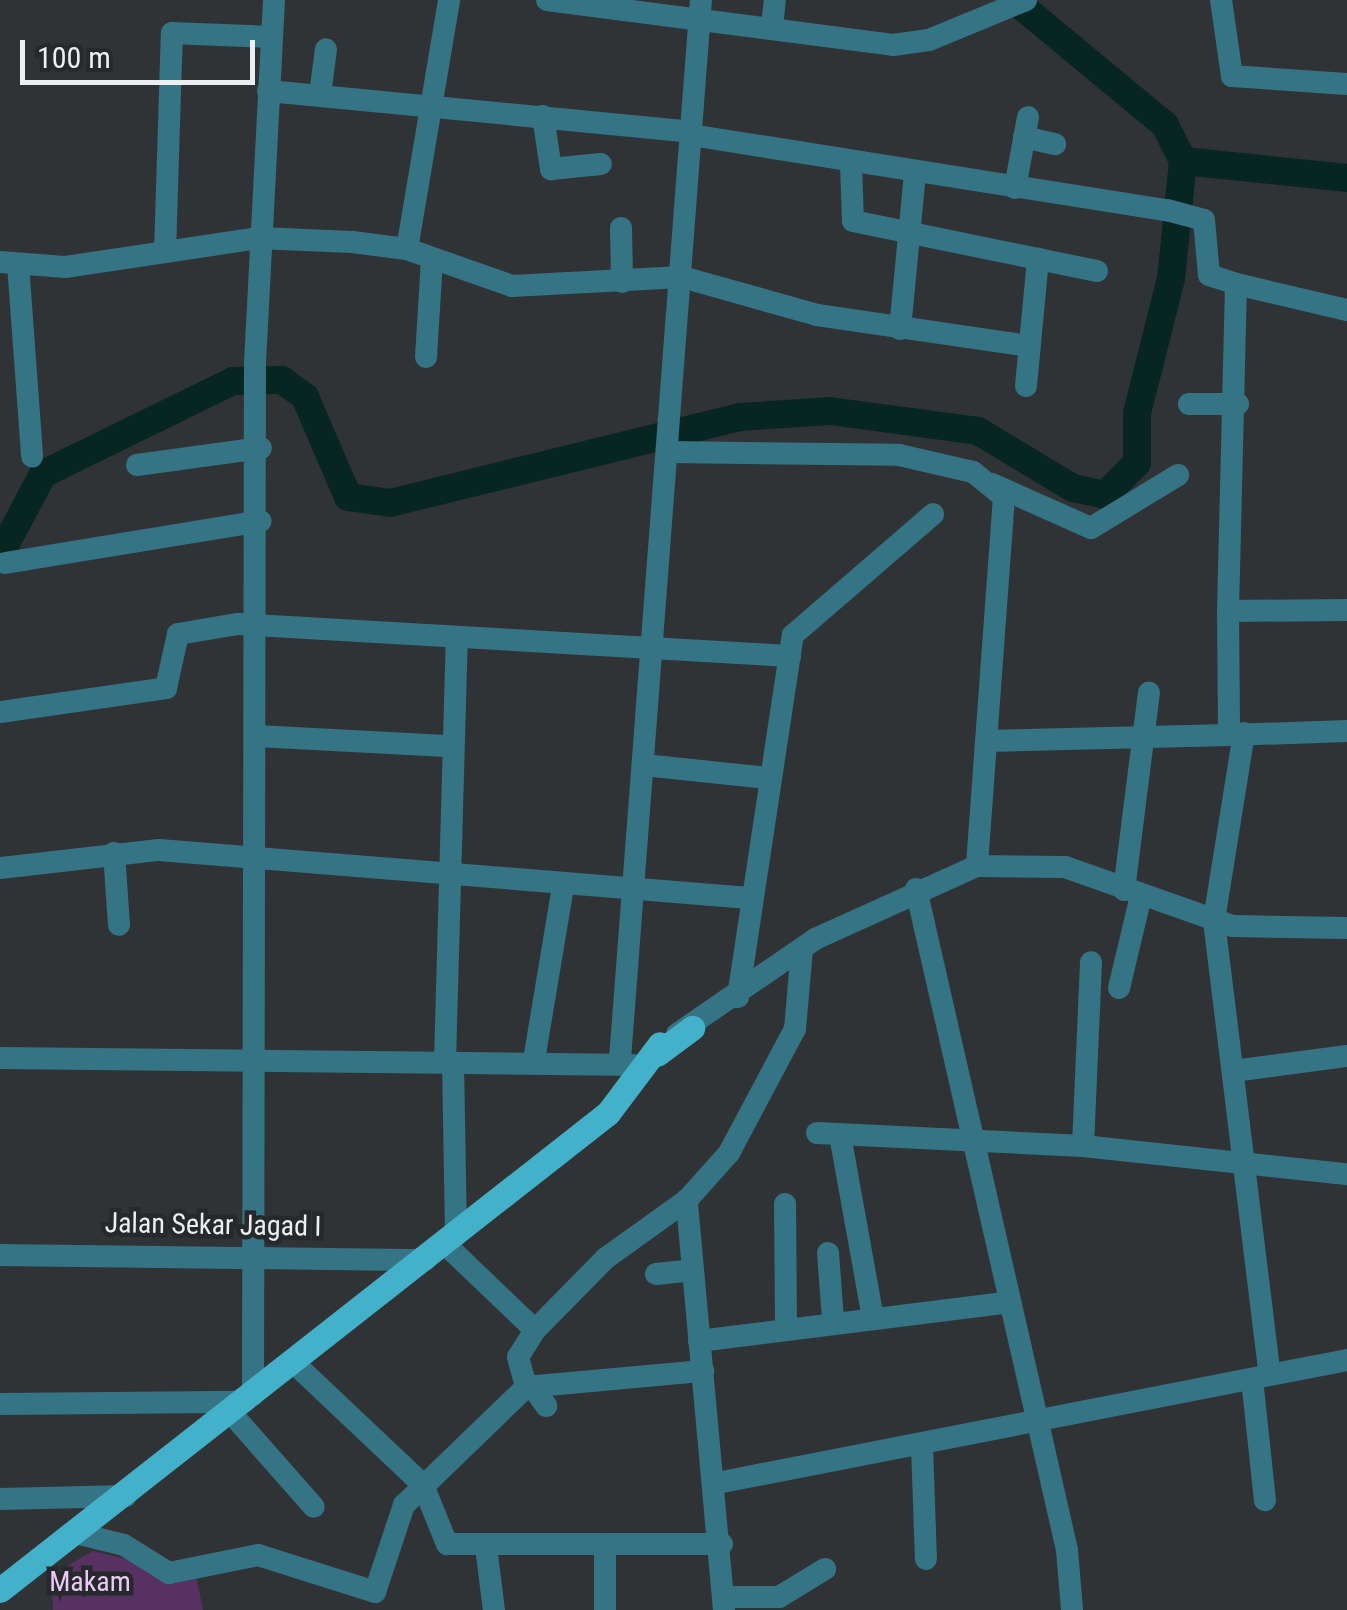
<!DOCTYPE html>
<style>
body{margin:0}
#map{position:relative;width:1347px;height:1610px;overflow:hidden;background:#303336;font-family:"Roboto Condensed",sans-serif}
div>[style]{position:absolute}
.green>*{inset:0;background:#563162}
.river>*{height:28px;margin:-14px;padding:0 14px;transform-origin:14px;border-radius:14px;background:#072622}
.minor>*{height:22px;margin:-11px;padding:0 11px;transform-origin:11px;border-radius:11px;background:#357484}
.major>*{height:25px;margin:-12.5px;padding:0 12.5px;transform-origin:12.5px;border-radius:12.5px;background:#44b1ca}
span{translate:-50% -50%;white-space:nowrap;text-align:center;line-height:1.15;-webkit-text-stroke:9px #26292c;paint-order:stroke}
.street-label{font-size:28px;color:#eceef0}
.park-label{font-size:28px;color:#ebc8f6}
.scale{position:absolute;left:20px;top:40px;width:235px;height:45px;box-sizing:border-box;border:5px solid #eceef0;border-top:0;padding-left:12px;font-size:30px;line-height:35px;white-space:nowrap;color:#eceef0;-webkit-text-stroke:8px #26292c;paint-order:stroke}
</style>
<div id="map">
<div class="green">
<div style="clip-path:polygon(93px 1551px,196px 1576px,203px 1610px,53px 1610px,51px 1575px)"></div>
</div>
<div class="river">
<div style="left:1014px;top:0;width:196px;rotate:39.6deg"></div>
<div style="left:1165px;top:125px;width:40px;rotate:63.4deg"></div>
<div style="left:1183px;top:161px;width:165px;rotate:5.9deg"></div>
<div style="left:0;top:555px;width:92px;rotate:-62deg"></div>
<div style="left:43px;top:474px;width:212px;rotate:-26.1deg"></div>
<div style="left:233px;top:381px;width:49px;rotate:-1.2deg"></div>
<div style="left:282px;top:380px;width:29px;rotate:36deg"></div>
<div style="left:305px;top:397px;width:109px;rotate:66.7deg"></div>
<div style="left:348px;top:497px;width:42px;rotate:8.1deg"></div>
<div style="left:390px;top:503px;width:360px;rotate:-13.8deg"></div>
<div style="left:740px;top:417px;width:90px;rotate:-3.8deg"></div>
<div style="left:830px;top:411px;width:149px;rotate:7.7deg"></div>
<div style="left:978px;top:431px;width:111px;rotate:31deg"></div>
<div style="left:1073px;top:488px;width:33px;rotate:12deg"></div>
<div style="left:1105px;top:495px;width:45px;rotate:-45deg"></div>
<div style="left:1137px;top:463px;width:50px;rotate:-90deg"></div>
<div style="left:1137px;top:413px;width:138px;rotate:-75.8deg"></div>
<div style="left:1171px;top:279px;width:119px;rotate:-84.2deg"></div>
</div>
<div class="minor">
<div style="left:547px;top:0;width:349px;rotate:7.4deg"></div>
<div style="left:893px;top:45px;width:36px;rotate:-8deg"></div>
<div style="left:929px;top:40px;width:105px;rotate:-22.4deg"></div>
<div style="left:1221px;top:0;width:77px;rotate:81.8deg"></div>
<div style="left:1232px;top:76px;width:115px;rotate:4deg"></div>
<div style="left:772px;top:27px;width:27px;rotate:-84deg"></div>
<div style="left:268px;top:91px;width:425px;rotate:5.5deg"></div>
<div style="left:320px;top:95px;width:46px;rotate:-82.6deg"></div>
<div style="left:543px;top:116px;width:54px;rotate:81.4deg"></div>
<div style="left:551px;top:169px;width:50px;rotate:-5.7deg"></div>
<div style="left:691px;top:135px;width:482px;rotate:9deg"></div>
<div style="left:1167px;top:210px;width:38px;rotate:15deg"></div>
<div style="left:1204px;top:220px;width:55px;rotate:84.8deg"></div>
<div style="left:1209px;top:275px;width:28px;rotate:18deg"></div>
<div style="left:1024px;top:137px;width:32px;rotate:13deg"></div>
<div style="left:851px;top:164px;width:57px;rotate:88deg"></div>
<div style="left:853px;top:221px;width:249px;rotate:11.6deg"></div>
<div style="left:1015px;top:188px;width:72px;rotate:-79.6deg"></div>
<div style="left:621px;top:228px;width:54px;rotate:88.9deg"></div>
<div style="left:407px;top:249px;width:253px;rotate:-80.4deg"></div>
<div style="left:165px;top:252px;width:219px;rotate:-88.2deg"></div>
<div style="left:172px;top:33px;width:100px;rotate:2.3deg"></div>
<div style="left:0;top:262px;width:65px;rotate:4.4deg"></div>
<div style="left:65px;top:267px;width:196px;rotate:-8.5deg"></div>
<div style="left:259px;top:238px;width:93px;rotate:2.5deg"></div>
<div style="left:352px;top:242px;width:55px;rotate:7.3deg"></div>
<div style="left:407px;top:249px;width:111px;rotate:19.4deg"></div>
<div style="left:512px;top:286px;width:170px;rotate:-3deg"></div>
<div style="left:682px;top:277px;width:140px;rotate:15.7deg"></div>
<div style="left:817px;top:315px;width:214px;rotate:8.3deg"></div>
<div style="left:18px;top:264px;width:193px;rotate:85.8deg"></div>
<div style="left:1347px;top:310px;width:114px;rotate:-166.8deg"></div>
<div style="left:1236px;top:284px;width:327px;rotate:91.4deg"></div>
<div style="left:1228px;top:611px;width:124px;rotate:89.5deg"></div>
<div style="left:1229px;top:735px;width:118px;rotate:-1.9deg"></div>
<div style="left:900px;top:329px;width:156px;rotate:-84.5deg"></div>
<div style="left:426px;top:357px;width:99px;rotate:-86.5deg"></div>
<div style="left:1026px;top:386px;width:128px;rotate:-84.6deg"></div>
<div style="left:1189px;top:404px;width:49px"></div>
<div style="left:669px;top:452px;width:230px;rotate:0.7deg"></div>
<div style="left:899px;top:455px;width:76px;rotate:12.9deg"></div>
<div style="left:973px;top:472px;width:40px;rotate:39deg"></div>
<div style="left:1004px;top:497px;width:370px;rotate:94.2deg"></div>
<div style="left:137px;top:465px;width:125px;rotate:-7.8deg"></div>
<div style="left:992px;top:484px;width:108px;rotate:24deg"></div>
<div style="left:1091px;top:528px;width:102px;rotate:-31.3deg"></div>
<div style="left:5px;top:563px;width:259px;rotate:-9.3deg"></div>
<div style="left:1228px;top:611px;width:119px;rotate:-0.5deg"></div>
<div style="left:0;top:712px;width:168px;rotate:-8.2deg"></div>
<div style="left:166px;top:688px;width:55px;rotate:-77.5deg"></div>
<div style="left:178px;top:634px;width:61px;rotate:-9.5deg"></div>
<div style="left:238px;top:624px;width:553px;rotate:3.32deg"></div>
<div style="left:1244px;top:733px;width:190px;rotate:99.1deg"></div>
<div style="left:1214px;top:921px;width:456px;rotate:83deg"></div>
<div style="left:257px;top:736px;width:194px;rotate:3deg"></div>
<div style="left:986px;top:741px;width:243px;rotate:-1.4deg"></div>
<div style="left:644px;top:765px;width:124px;rotate:6deg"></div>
<div style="left:114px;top:853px;width:72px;rotate:86deg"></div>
<div style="left:0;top:868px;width:160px;rotate:-6.5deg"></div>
<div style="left:159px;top:850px;width:592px;rotate:4.65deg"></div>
<div style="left:916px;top:889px;width:678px;rotate:77.13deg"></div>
<div style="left:1067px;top:1550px;width:60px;rotate:85.2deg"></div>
<div style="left:1124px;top:890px;width:199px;rotate:-82.8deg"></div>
<div style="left:1119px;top:988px;width:95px;rotate:-76.6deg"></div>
<div style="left:738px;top:997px;width:366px;rotate:-81.4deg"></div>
<div style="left:793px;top:635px;width:185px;rotate:-40.8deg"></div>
<div style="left:677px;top:1034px;width:168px;rotate:-34.5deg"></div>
<div style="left:815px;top:939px;width:178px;rotate:-24.3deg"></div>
<div style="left:977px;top:866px;width:88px;rotate:0.7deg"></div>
<div style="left:1065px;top:867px;width:178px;rotate:19.4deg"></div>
<div style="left:1233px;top:926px;width:114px;rotate:1deg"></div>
<div style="left:0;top:1058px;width:633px;rotate:0.63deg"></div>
<div style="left:620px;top:1059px;width:1062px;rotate:-85.63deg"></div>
<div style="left:534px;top:1060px;width:176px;rotate:-80.5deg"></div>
<div style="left:445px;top:1061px;width:424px;rotate:-88.4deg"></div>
<div style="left:453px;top:1062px;width:173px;rotate:89deg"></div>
<div style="left:1233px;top:1071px;width:115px;rotate:-7.5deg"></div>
<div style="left:817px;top:1133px;width:266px;rotate:2.8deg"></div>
<div style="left:1083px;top:1146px;width:265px;rotate:6.1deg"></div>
<div style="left:840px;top:1135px;width:187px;rotate:79.8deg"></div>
<div style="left:1083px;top:1146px;width:184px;rotate:-87.5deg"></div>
<div style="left:785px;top:1204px;width:123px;rotate:89.5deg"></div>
<div style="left:445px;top:1244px;width:124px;rotate:43.7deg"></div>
<div style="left:535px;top:1330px;width:32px;rotate:122deg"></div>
<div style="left:518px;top:1357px;width:31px;rotate:75deg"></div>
<div style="left:526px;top:1387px;width:178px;rotate:-5.2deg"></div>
<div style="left:828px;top:1253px;width:67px;rotate:85.7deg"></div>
<div style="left:0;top:1255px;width:425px;rotate:0.7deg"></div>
<div style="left:656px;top:1274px;width:36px;rotate:-6deg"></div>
<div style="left:535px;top:1330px;width:101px;rotate:-45.4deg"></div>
<div style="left:606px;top:1258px;width:100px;rotate:-35.6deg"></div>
<div style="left:699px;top:1341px;width:308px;rotate:-7.1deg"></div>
<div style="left:294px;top:1363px;width:178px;rotate:43.4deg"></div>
<div style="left:423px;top:1485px;width:64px;rotate:67.9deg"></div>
<div style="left:447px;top:1544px;width:275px"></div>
<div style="left:1252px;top:1379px;width:122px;rotate:83.9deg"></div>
<div style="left:531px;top:1385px;width:26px;rotate:54deg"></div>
<div style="left:253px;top:1395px;width:1032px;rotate:-89.89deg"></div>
<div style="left:255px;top:363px;width:363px;rotate:-87deg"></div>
<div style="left:0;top:1404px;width:244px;rotate:-0.5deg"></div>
<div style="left:231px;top:1413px;width:125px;rotate:48.6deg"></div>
<div style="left:922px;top:1446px;width:113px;rotate:88deg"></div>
<div style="left:717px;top:1483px;width:642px;rotate:-11.05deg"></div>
<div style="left:0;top:1499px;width:126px;rotate:-1.4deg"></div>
<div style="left:76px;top:1533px;width:49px;rotate:14deg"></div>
<div style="left:124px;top:1545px;width:53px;rotate:31.9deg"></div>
<div style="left:169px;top:1573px;width:91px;rotate:-11.4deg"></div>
<div style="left:258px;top:1555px;width:123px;rotate:17.5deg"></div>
<div style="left:375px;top:1592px;width:92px;rotate:-71.6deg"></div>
<div style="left:404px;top:1505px;width:170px;rotate:-44deg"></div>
<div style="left:486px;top:1547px;width:64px;rotate:82.8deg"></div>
<div style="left:724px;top:1597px;width:55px"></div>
<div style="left:779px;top:1597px;width:54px;rotate:-31.3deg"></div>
<div style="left:605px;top:1610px;width:65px;rotate:-90deg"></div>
<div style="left:724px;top:1610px;width:412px;rotate:-95.2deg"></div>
<div style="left:687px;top:1200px;width:63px;rotate:-48.2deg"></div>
<div style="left:729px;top:1153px;width:140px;rotate:-62deg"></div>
<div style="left:795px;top:1029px;width:80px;rotate:-85deg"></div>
</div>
<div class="major">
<div style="left:657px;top:1054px;width:44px;rotate:-36.6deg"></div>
<div style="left:0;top:1590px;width:773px;rotate:-38.12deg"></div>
<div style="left:608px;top:1113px;width:86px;rotate:-53deg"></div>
</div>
<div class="street-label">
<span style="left:213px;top:1225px;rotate:1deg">Jalan Sekar Jagad I</span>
</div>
<div class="park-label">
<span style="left:90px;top:1582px">Makam</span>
</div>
<div class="scale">100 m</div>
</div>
